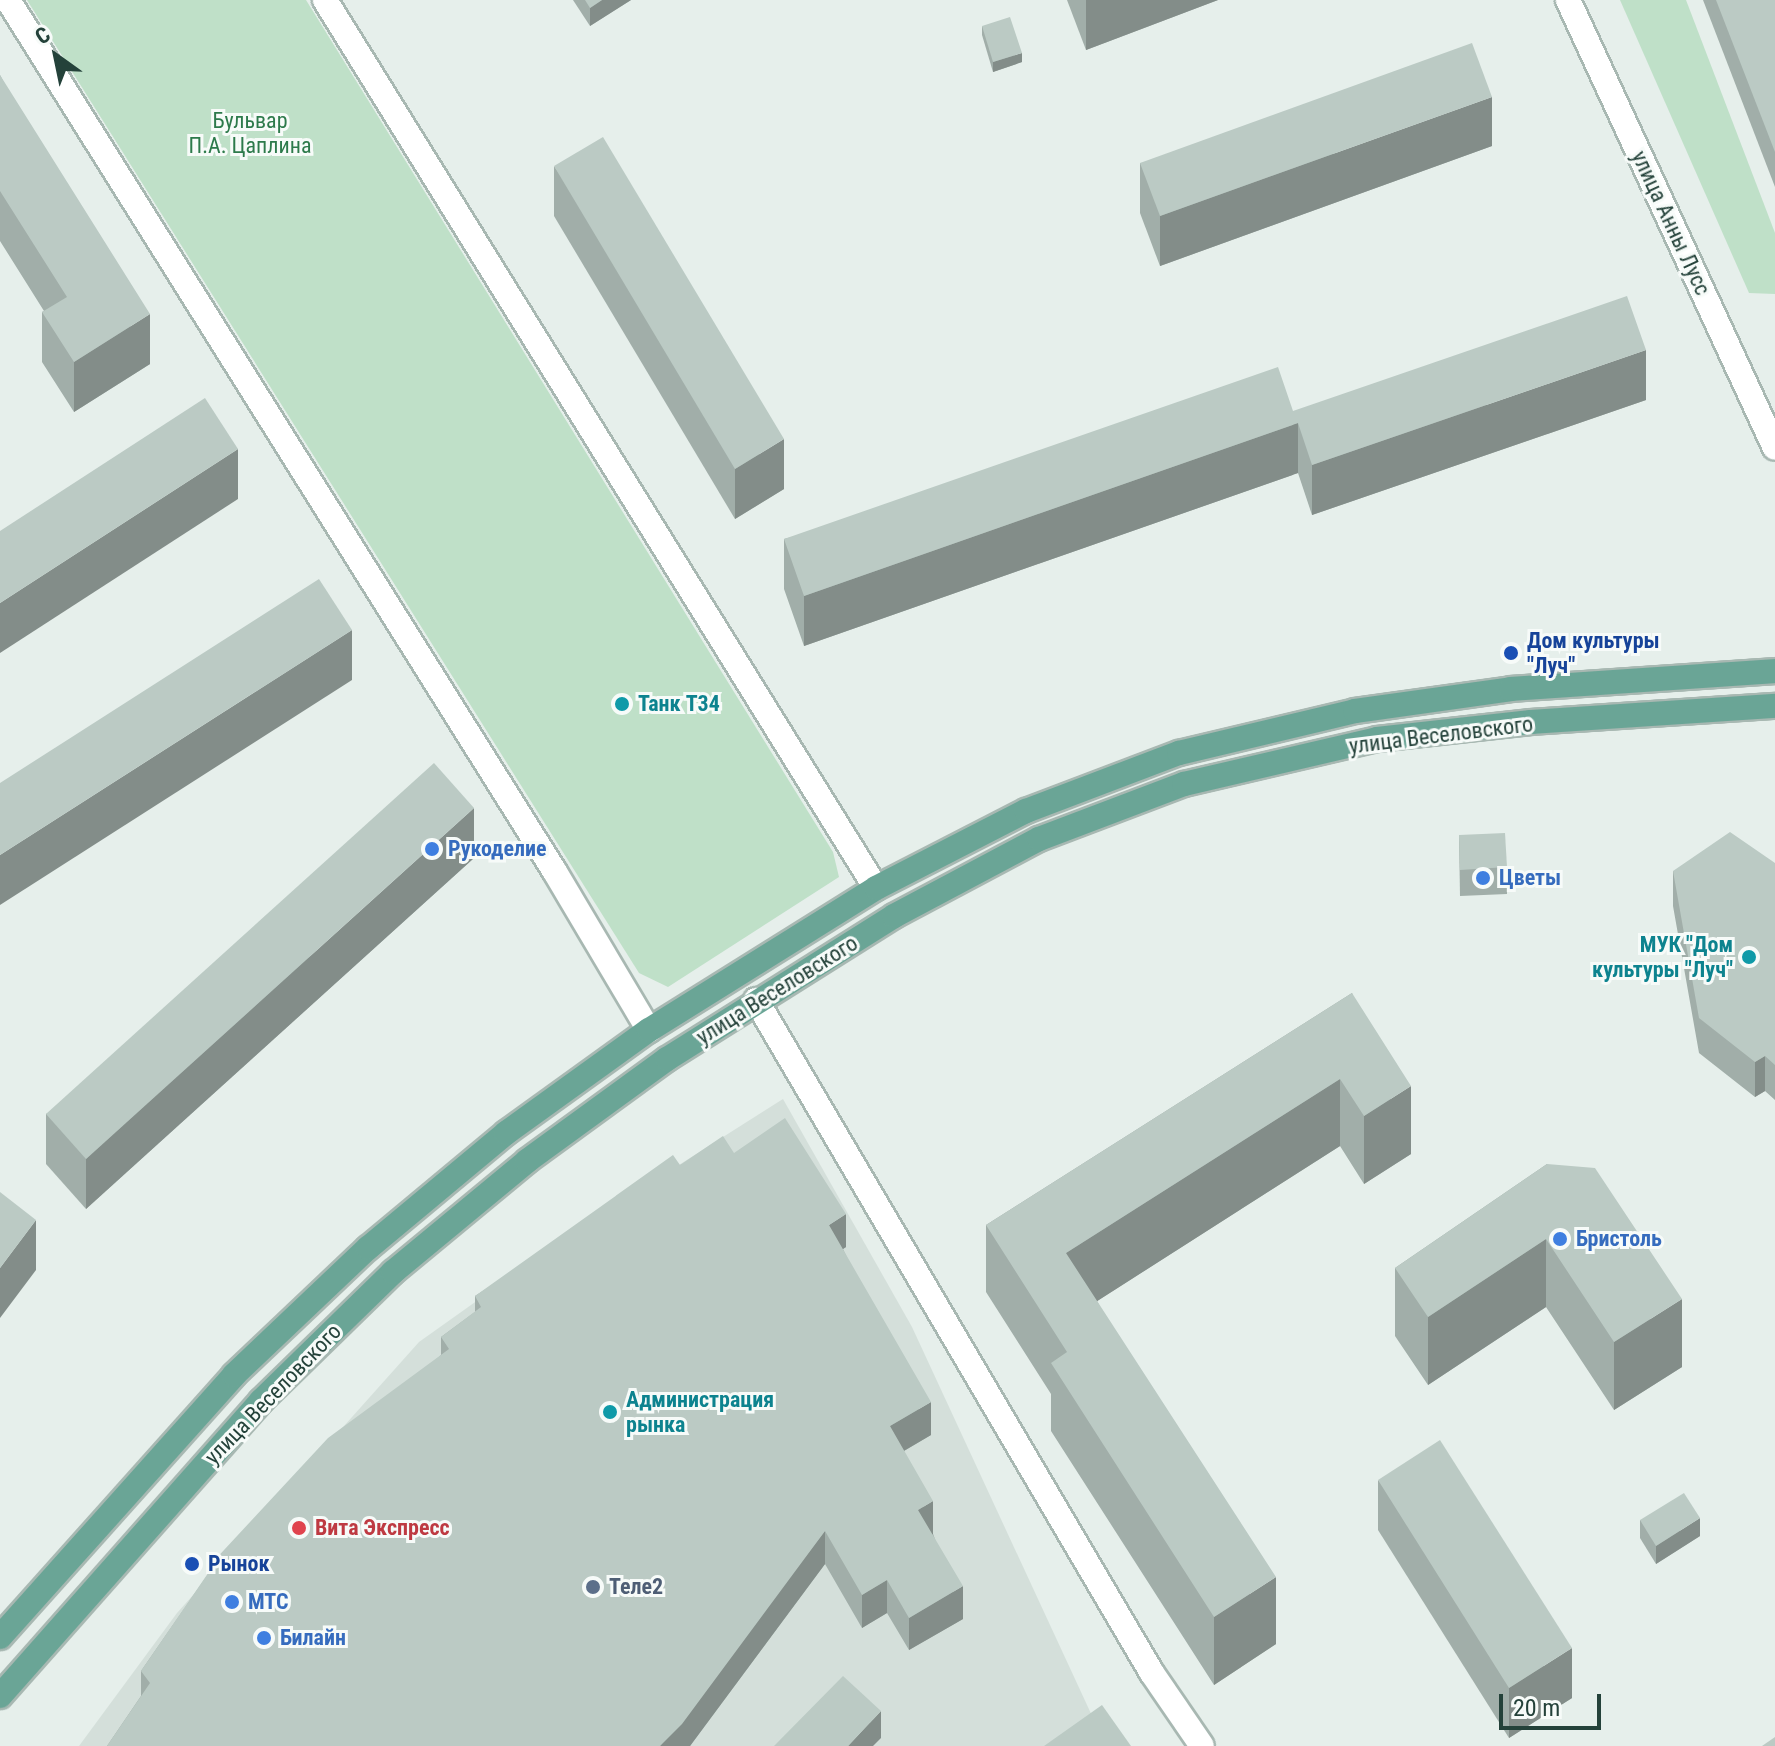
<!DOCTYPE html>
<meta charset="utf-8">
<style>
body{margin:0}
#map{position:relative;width:1775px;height:1746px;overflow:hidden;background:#e6efeb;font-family:"Roboto Condensed",sans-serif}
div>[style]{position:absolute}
.built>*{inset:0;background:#d4dfda}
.green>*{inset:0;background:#bfe0c8}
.roads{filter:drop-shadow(2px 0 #a8b8b2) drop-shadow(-2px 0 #a8b8b2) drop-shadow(0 2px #a8b8b2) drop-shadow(0 -2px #a8b8b2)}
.minor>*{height:24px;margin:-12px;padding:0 12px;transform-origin:12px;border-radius:12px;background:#fff}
.major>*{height:24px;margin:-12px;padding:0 12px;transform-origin:12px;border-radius:12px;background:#6aa596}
.wall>*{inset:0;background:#a1aea9}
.shaded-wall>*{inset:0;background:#838d89}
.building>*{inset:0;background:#bbcac4}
.dots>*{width:22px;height:22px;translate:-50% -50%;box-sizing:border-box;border:4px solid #f7fbf9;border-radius:50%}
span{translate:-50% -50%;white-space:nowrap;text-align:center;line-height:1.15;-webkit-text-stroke:6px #f7fbf9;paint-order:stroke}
.park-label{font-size:22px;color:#2d7a4b}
.street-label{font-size:22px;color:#24423a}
.transit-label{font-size:22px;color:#164399;font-weight:700}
.left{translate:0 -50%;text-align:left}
.culture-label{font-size:22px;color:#0d838f;font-weight:700}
.right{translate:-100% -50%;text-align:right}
.shop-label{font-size:22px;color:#366cbe;font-weight:700}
.health-label{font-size:22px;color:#be3a42;font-weight:700}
.service-label{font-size:22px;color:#4e5e75;font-weight:700}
.north{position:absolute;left:16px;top:16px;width:80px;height:80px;-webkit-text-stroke:6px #f7fbf9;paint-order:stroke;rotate:327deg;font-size:22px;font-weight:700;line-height:32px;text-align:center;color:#24423a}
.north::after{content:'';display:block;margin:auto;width:28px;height:36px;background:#24423a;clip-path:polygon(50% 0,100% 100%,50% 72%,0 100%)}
.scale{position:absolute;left:1499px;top:1694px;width:102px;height:36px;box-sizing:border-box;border:4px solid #24423a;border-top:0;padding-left:10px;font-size:24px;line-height:28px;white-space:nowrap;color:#24423a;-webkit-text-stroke:6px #f7fbf9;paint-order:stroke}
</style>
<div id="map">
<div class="built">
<div style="clip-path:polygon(783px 1099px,912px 1327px,1106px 1746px,79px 1746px,177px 1613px,419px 1342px,578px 1229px)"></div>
</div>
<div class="green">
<div style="clip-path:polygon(27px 0,306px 0,833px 852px,839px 877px,668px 987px,639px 973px)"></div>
<div style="clip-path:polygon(1620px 0,1686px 0,1775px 233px,1775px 294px,1749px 293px)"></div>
</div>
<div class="roads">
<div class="minor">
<div style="left:8px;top:0;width:1029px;rotate:57.9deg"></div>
<div style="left:555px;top:872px;width:184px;rotate:59.3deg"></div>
<div style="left:325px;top:0;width:1045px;rotate:58.18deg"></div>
<div style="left:1568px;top:0;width:493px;rotate:65.2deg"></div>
<div style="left:756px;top:1000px;width:781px;rotate:59.53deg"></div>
<div style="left:1152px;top:1673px;width:88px;rotate:55.6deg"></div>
</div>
<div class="major">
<div style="left:0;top:1637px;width:351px;rotate:-48.2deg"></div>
<div style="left:234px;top:1375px;width:185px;rotate:-43.5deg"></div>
<div style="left:368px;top:1248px;width:180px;rotate:-39.8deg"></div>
<div style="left:506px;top:1133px;width:176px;rotate:-35.8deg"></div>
<div style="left:649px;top:1030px;width:268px;rotate:-32deg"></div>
<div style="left:876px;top:888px;width:169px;rotate:-27.2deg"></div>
<div style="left:1026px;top:811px;width:164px;rotate:-20.8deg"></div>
<div style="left:1179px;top:753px;width:181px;rotate:-13.4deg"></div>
<div style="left:1355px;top:711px;width:158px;rotate:-8deg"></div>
<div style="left:1511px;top:689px;width:265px;rotate:-3.9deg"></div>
<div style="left:0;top:1696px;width:394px;rotate:-48.5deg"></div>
<div style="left:261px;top:1401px;width:185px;rotate:-44.3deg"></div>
<div style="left:393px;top:1272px;width:174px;rotate:-39.6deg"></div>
<div style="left:527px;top:1161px;width:173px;rotate:-36.1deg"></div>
<div style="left:667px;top:1059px;width:268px;rotate:-32.2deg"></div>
<div style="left:894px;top:916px;width:164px;rotate:-28deg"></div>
<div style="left:1039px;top:839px;width:155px;rotate:-20.8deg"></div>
<div style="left:1184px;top:784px;width:198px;rotate:-13.1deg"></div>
<div style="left:1377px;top:739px;width:155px;rotate:-6.3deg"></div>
<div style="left:1531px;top:722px;width:245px;rotate:-3.8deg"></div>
</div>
</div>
<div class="wall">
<div style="clip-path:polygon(573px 0,631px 0,590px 26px)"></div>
<div style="clip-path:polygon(1067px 0,1218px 0,1086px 50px)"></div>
<div style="clip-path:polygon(1703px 0,1775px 0,1775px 187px)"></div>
<div style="clip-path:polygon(982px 26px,1022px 62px,993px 72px,982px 35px)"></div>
<div style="clip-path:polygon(0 75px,150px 364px,74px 412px,42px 362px,42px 312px,44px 311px,0 241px)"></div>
<div style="clip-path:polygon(1492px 146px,1160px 266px,1140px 213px,1140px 163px)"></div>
<div style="clip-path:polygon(554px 166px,784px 489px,735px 519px,554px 216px)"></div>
<div style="clip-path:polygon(1646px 400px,1312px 515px,1298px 473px,804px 646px,784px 589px,784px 539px,1293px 411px)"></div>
<div style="clip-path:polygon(1459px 835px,1507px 867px,1507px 894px,1460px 896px)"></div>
<div style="clip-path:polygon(474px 858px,86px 1209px,46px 1164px,46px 1114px)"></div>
<div style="clip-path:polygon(1775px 863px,1775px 1100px,1765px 1091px,1755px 1097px,1699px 1053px,1673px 906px,1673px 871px)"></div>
<div style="clip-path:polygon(1352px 993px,1411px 1154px,1364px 1184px,1340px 1146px,1097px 1301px,1276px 1644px,1214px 1685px,1051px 1431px,1051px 1394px,986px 1292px,986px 1225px)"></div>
<div style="clip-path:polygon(734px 1153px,846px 1247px,843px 1249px,931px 1435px,904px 1451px,963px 1619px,909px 1650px,887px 1613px,862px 1628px,825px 1564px,690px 1746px,107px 1746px,141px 1696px,141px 1671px,211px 1570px,211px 1564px,441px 1355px,441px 1337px,475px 1312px,475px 1296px,680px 1165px)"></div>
<div style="clip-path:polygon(1547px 1164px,1682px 1367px,1614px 1410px,1546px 1307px,1428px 1385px,1395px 1336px,1395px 1268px)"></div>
<div style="clip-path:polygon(1378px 1480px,1572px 1698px,1509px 1738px,1378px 1530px)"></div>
<div style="clip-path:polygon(1640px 1520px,1700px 1536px,1656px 1564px,1640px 1538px)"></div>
</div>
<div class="shaded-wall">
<div style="clip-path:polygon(602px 0,631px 0,590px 26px,590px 8px)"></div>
<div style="clip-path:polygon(1086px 0,1218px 0,1086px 50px)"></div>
<div style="clip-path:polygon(1022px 53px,1022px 62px,993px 72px,993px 62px)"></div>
<div style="clip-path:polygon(1492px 97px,1492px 146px,1160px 266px,1160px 216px)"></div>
<div style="clip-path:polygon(150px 314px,150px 364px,74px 412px,74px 362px)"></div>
<div style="clip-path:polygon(1646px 350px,1646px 400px,1312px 515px,1312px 465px)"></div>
<div style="clip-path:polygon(1298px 423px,1298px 473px,804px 646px,804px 596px)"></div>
<div style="clip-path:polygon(784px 439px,784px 489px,735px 519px,735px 469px)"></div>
<div style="clip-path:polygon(238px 449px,238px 499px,0 653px,0 603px)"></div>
<div style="clip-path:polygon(352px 630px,352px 680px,0 905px,0 855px)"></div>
<div style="clip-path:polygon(474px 808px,474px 858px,86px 1209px,86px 1159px)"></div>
<div style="clip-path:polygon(1765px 1056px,1765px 1091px,1755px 1097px,1755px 1062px)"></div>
<div style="clip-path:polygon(1340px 1079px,1340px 1146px,1066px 1321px,1066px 1253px)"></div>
<div style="clip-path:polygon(1411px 1086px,1411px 1154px,1364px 1184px,1364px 1116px)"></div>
<div style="clip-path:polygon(846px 1214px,846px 1247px,829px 1258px,829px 1225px)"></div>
<div style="clip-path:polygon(36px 1220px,36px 1270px,0 1318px,0 1268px)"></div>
<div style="clip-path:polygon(1546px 1239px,1546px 1307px,1428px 1385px,1428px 1317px)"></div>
<div style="clip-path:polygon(1682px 1299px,1682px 1367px,1614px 1410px,1614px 1342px)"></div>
<div style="clip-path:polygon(931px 1402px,931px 1435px,890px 1459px,890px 1426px)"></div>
<div style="clip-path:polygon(933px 1501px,933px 1534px,918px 1543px,918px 1510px)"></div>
<div style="clip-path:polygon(1700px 1518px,1700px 1536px,1656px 1564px,1656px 1546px)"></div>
<div style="clip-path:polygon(825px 1531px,825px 1564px,690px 1746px,660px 1746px)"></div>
<div style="clip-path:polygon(1276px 1577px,1276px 1644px,1214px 1685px,1214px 1617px)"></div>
<div style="clip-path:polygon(887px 1580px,887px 1613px,862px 1628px,862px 1595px)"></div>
<div style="clip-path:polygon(963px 1586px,963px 1619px,909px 1650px,909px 1618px)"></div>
<div style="clip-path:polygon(1572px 1648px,1572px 1698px,1509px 1738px,1509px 1688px)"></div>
<div style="clip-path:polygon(881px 1711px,881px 1738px,873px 1746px,848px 1746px)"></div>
</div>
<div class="building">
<div style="clip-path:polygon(585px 0,602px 0,590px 8px)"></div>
<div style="clip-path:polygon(1716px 0,1775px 0,1775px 152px)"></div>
<div style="clip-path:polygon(1010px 17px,1022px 53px,993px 62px,982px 26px)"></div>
<div style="clip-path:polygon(1472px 43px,1492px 97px,1160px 216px,1140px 163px)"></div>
<div style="clip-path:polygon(0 75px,150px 314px,74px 362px,42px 312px,67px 297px,0 191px)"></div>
<div style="clip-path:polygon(603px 137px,784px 439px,735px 469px,554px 166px)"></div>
<div style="clip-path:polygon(1627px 296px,1646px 350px,1312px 465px,1298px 423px,804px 596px,784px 539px,1278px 367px,1293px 411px)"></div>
<div style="clip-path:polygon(205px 398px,238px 449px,0 603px,0 531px)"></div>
<div style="clip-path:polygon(319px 579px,352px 630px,0 855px,0 783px)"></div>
<div style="clip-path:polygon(434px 763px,474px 808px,86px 1159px,46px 1114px)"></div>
<div style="clip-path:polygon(1730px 832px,1775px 863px,1775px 1065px,1765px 1056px,1755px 1062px,1699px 1018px,1673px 871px)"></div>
<div style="clip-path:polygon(1505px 833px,1507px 867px,1460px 870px,1459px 835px)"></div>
<div style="clip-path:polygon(1352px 993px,1411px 1086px,1364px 1116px,1340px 1079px,1066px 1253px,1276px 1577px,1214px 1617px,1051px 1363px,1067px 1352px,986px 1225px)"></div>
<div style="clip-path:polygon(785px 1118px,846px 1214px,829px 1225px,931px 1402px,890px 1426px,933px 1501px,918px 1510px,963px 1586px,909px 1618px,887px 1580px,862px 1595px,825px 1531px,682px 1724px,660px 1746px,107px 1746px,150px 1683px,141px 1671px,213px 1566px,211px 1564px,328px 1438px,449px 1349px,441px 1337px,481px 1307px,475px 1296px,673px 1155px,680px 1165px,723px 1136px,734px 1153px)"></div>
<div style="clip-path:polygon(1547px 1164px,1595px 1168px,1682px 1299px,1614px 1342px,1546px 1239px,1428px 1317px,1395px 1268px)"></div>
<div style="clip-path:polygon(0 1192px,36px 1220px,0 1268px)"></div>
<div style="clip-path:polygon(1440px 1440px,1572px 1648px,1509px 1688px,1378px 1480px)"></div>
<div style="clip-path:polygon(1684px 1493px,1700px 1518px,1656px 1546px,1640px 1520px)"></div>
<div style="clip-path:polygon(843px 1676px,881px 1711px,848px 1746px,774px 1746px)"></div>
<div style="clip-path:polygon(1102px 1705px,1131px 1746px,1044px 1746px)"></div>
<div style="clip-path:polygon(1775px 1737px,1775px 1746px,1762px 1746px)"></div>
</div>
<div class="dots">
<div style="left:1511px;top:653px;background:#1a4fb4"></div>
<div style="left:622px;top:704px;background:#0f9aa8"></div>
<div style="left:432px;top:849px;background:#3f7fe0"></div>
<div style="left:1483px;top:878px;background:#3f7fe0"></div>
<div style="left:1749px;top:957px;background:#0f9aa8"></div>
<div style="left:1560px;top:1239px;background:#3f7fe0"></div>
<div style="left:610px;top:1412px;background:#0f9aa8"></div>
<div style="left:299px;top:1528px;background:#e0444e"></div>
<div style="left:192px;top:1564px;background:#1a4fb4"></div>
<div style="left:593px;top:1587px;background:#5c6f8a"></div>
<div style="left:232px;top:1602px;background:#3f7fe0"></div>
<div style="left:264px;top:1638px;background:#3f7fe0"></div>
</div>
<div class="park-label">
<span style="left:250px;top:133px">Бульвар<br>П.А. Цаплина</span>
</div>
<div class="street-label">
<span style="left:1671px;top:223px;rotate:65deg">улица Анны Лусс</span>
<span style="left:1441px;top:735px;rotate:-7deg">улица Веселовского</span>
<span style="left:777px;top:990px;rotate:-32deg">улица Веселовского</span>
<span style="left:273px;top:1394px;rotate:-46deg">улица Веселовского</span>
</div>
<div class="transit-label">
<span class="left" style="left:1527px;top:653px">Дом культуры<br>"Луч"</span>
<span class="left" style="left:208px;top:1564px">Рынок</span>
</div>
<div class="culture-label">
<span class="left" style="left:638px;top:704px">Танк T34</span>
<span class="right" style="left:1733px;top:957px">МУК "Дом<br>культуры "Луч"</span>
<span class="left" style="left:626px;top:1412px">Администрация<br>рынка</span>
</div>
<div class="shop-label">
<span class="left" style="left:448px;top:849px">Рукоделие</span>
<span class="left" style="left:1499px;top:878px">Цветы</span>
<span class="left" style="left:1576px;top:1239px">Бристоль</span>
<span class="left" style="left:248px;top:1602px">МТС</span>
<span class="left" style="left:280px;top:1638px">Билайн</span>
</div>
<div class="health-label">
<span class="left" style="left:315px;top:1528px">Вита Экспресс</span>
</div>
<div class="service-label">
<span class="left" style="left:609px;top:1587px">Теле2</span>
</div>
<div class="north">С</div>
<div class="scale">20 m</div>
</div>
